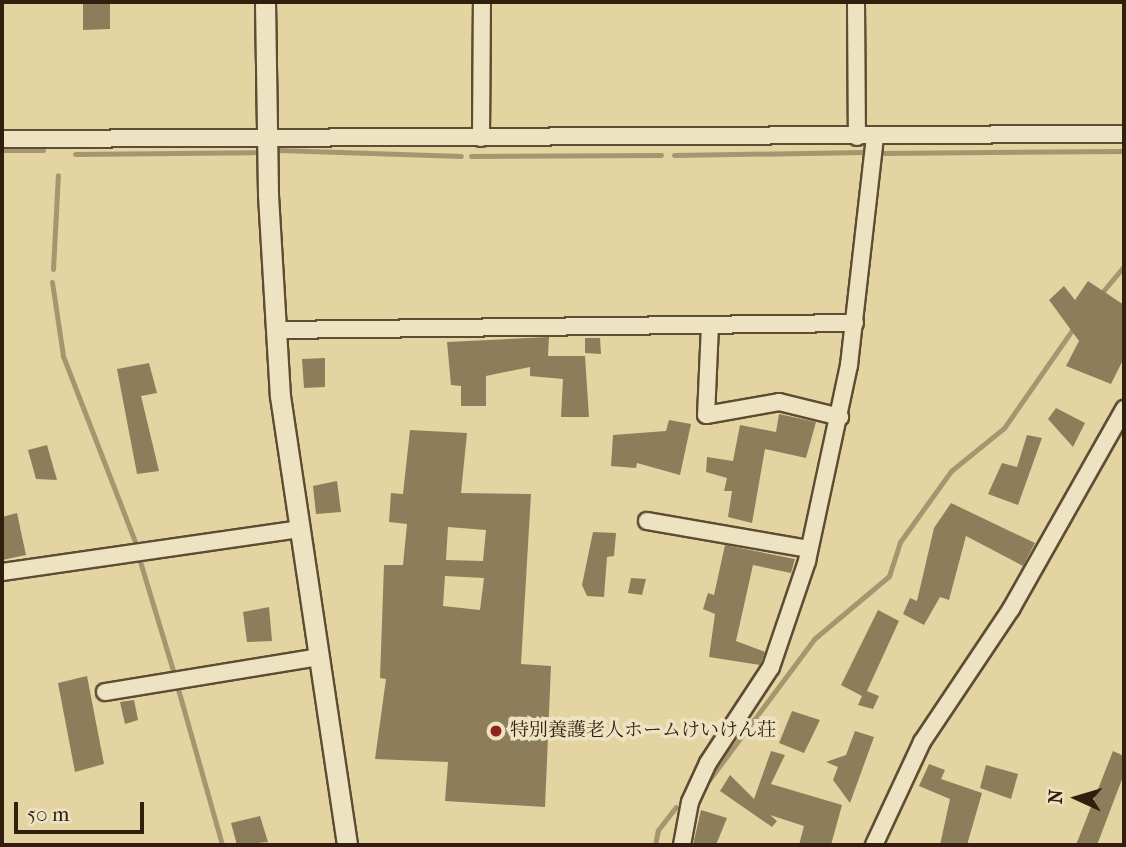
<!DOCTYPE html>
<meta charset="utf-8">
<style>
body{margin:0}
#map{position:relative;width:1126px;height:847px;overflow:hidden;background:#e3d4a2;font-family:"IM FELL French Canon","Noto Serif JP",serif}
div>[style]{position:absolute}
.stream>*{height:5px;margin:-2.5px;padding:0 2.5px;transform-origin:2.5px;border-radius:2.5px;background:#a69670}
.building>*{inset:0;background:#8e7d5b}
.roads{filter:drop-shadow(2px 0 #5e4c33) drop-shadow(-2px 0 #5e4c33) drop-shadow(0 2px #5e4c33) drop-shadow(0 -2px #5e4c33)}
.minor>*{height:16px;margin:-8px;padding:0 8px;transform-origin:8px;border-radius:8px;background:#ede3c3}
.tertiary>*{height:19px;margin:-9.5px;padding:0 9.5px;transform-origin:9.5px;border-radius:9.5px;background:#ede3c3}
.dots>*{width:19px;height:19px;translate:-50% -50%;box-sizing:border-box;border:4px solid #ede3c3;border-radius:50%}
span{translate:-50% -50%;white-space:nowrap;text-align:center;line-height:1.15;-webkit-text-stroke:7px #ede3c3;paint-order:stroke}
.poi-label{font-size:19px;color:#311f0e}
.left{translate:0 -50%;text-align:left}
.frame{position:absolute;inset:0;border:4px solid #311f0e;pointer-events:none}
.north{position:absolute;left:1042px;top:763px;width:70px;height:70px;-webkit-text-stroke:5px #ede3c3;paint-order:stroke;rotate:274deg;font-size:19px;font-weight:700;line-height:28px;text-align:center;color:#311f0e}
.north::after{content:'';display:block;margin:auto;width:24px;height:32px;background:#311f0e;clip-path:polygon(50% 0,100% 100%,50% 72%,0 100%)}
.scale{position:absolute;left:14px;top:802px;width:130px;height:32px;box-sizing:border-box;border:4px solid #311f0e;border-top:0;padding-left:9px;font-size:21px;line-height:24px;white-space:nowrap;color:#311f0e;-webkit-text-stroke:5px #ede3c3;paint-order:stroke}
</style>
<div id="map">
<div class="stream">
<div style="left:2px;top:150px;width:41px"></div>
<div style="left:279px;top:150px;width:182px;rotate:1.9deg"></div>
<div style="left:883px;top:153px;width:241px;rotate:-0.5deg"></div>
<div style="left:75px;top:154px;width:179px;rotate:-0.6deg"></div>
<div style="left:674px;top:155px;width:190px;rotate:-0.9deg"></div>
<div style="left:471px;top:156px;width:190px;rotate:-0.3deg"></div>
<div style="left:53px;top:269px;width:94px;rotate:-87deg"></div>
<div style="left:52px;top:282px;width:75px;rotate:81.5deg"></div>
<div style="left:63px;top:356px;width:199px;rotate:68.8deg"></div>
<div style="left:1099px;top:296px;width:39px;rotate:-50deg"></div>
<div style="left:139px;top:558px;width:121px;rotate:73.2deg"></div>
<div style="left:178px;top:689px;width:162px;rotate:74.2deg"></div>
<div style="left:709px;top:780px;width:176px;rotate:-53.3deg"></div>
<div style="left:814px;top:639px;width:98px;rotate:-40deg"></div>
<div style="left:889px;top:576px;width:36px;rotate:-72deg"></div>
<div style="left:900px;top:542px;width:87px;rotate:-54.3deg"></div>
<div style="left:951px;top:471px;width:68px;rotate:-39.1deg"></div>
<div style="left:1004px;top:428px;width:124px;rotate:-55.2deg"></div>
<div style="left:655px;top:845px;width:15px;rotate:-79deg"></div>
<div style="left:658px;top:830px;width:29px;rotate:-52deg"></div>
</div>
<div class="building">
<div style="clip-path:polygon(83px 2px,110px 2px,110px 29px,83px 30px)"></div>
<div style="clip-path:polygon(1088px 281px,1124px 305px,1124px 358px,1111px 384px,1066px 366px,1079px 341px,1049px 300px,1064px 286px,1075px 300px)"></div>
<div style="clip-path:polygon(549px 337px,548px 356px,585px 356px,589px 417px,561px 417px,563px 379px,530px 376px,530px 367px,486px 376px,486px 406px,461px 406px,461px 386px,451px 385px,447px 342px)"></div>
<div style="clip-path:polygon(585px 338px,600px 338px,601px 354px,585px 353px)"></div>
<div style="clip-path:polygon(325px 358px,325px 387px,304px 388px,302px 359px)"></div>
<div style="clip-path:polygon(149px 363px,157px 393px,141px 396px,159px 471px,137px 474px,117px 369px)"></div>
<div style="clip-path:polygon(1056px 408px,1085px 423px,1073px 447px,1048px 419px)"></div>
<div style="clip-path:polygon(779px 414px,816px 422px,806px 458px,765px 449px,752px 523px,728px 517px,732px 491px,724px 491px,727px 478px,706px 472px,707px 457px,733px 461px,740px 425px,776px 432px)"></div>
<div style="clip-path:polygon(669px 420px,691px 424px,680px 475px,637px 463px,636px 468px,611px 466px,613px 435px,666px 431px)"></div>
<div style="clip-path:polygon(evenodd,410px 430px,467px 433px,461px 493px,531px 494px,521px 664px,551px 666px,545px 807px,445px 801px,448px 762px,375px 759px,386px 679px,380px 678px,384px 565px,403px 565px,407px 524px,389px 522px,391px 493px,403px 494px,410px 430px,448px 527px,486px 530px,483px 561px,446px 560px,448px 527px,410px 430px,445px 576px,484px 578px,480px 610px,443px 606px,445px 576px)"></div>
<div style="clip-path:polygon(1027px 435px,1042px 438px,1018px 505px,988px 494px,1002px 463px,1017px 467px)"></div>
<div style="clip-path:polygon(47px 445px,57px 480px,36px 479px,28px 450px)"></div>
<div style="clip-path:polygon(337px 481px,341px 512px,316px 514px,313px 486px)"></div>
<div style="clip-path:polygon(951px 503px,1035px 543px,1023px 566px,966px 536px,949px 600px,940px 597px,924px 625px,903px 614px,910px 598px,917px 601px,934px 528px)"></div>
<div style="clip-path:polygon(17px 513px,26px 555px,2px 560px,2px 517px)"></div>
<div style="clip-path:polygon(593px 532px,616px 533px,614px 556px,607px 557px,604px 597px,587px 596px,582px 585px)"></div>
<div style="clip-path:polygon(725px 545px,795px 559px,791px 573px,753px 565px,736px 641px,765px 652px,760px 665px,709px 657px,715px 614px,703px 609px,708px 593px,714px 595px)"></div>
<div style="clip-path:polygon(631px 578px,646px 579px,642px 595px,628px 593px)"></div>
<div style="clip-path:polygon(269px 607px,272px 641px,247px 642px,243px 612px)"></div>
<div style="clip-path:polygon(878px 610px,899px 621px,867px 691px,879px 696px,873px 709px,858px 705px,862px 696px,841px 685px)"></div>
<div style="clip-path:polygon(87px 676px,104px 764px,75px 772px,58px 683px)"></div>
<div style="clip-path:polygon(134px 700px,138px 720px,125px 724px,120px 702px)"></div>
<div style="clip-path:polygon(792px 711px,820px 720px,804px 753px,779px 743px)"></div>
<div style="clip-path:polygon(855px 731px,874px 737px,850px 803px,833px 780px,838px 767px,826px 762px,846px 755px)"></div>
<div style="clip-path:polygon(771px 751px,785px 755px,771px 784px,842px 805px,831px 845px,799px 845px,804px 826px,770px 815px,777px 821px,772px 827px,720px 791px,730px 775px,754px 799px)"></div>
<div style="clip-path:polygon(1113px 751px,1124px 756px,1124px 774px,1097px 845px,1076px 845px)"></div>
<div style="clip-path:polygon(929px 764px,945px 770px,941px 779px,982px 793px,967px 845px,940px 845px,950px 799px,919px 786px)"></div>
<div style="clip-path:polygon(986px 765px,1018px 774px,1011px 799px,980px 788px)"></div>
<div style="clip-path:polygon(701px 810px,727px 818px,716px 845px,693px 845px)"></div>
<div style="clip-path:polygon(260px 816px,268px 842px,237px 845px,231px 823px)"></div>
</div>
<div class="roads">
<div class="minor">
<div style="left:856px;top:2px;width:135px;rotate:89.6deg"></div>
<div style="left:481px;top:138px;width:136px;rotate:-89.6deg"></div>
<div style="left:2px;top:139px;width:1122px;rotate:-0.26deg"></div>
<div style="left:710px;top:325px;width:90px;rotate:92.5deg"></div>
<div style="left:706px;top:415px;width:74px;rotate:-10.1deg"></div>
<div style="left:779px;top:402px;width:63px;rotate:13.8deg"></div>
<div style="left:276px;top:330px;width:579px;rotate:-0.69deg"></div>
<div style="left:647px;top:521px;width:164px;rotate:9.8deg"></div>
<div style="left:2px;top:572px;width:301px;rotate:-8.2deg"></div>
<div style="left:105px;top:692px;width:216px;rotate:-9.3deg"></div>
<div style="left:682px;top:845px;width:44px;rotate:-79.5deg"></div>
<div style="left:690px;top:802px;width:43px;rotate:-65.2deg"></div>
<div style="left:708px;top:763px;width:115px;rotate:-56.7deg"></div>
<div style="left:771px;top:667px;width:112px;rotate:-71.2deg"></div>
<div style="left:807px;top:561px;width:200px;rotate:-77.9deg"></div>
<div style="left:849px;top:365px;width:229px;rotate:-83.5deg"></div>
<div style="left:874px;top:845px;width:114px;rotate:-65deg"></div>
<div style="left:922px;top:742px;width:160px;rotate:-56.2deg"></div>
<div style="left:1011px;top:609px;width:230px;rotate:-60.5deg"></div>
</div>
<div class="tertiary">
<div style="left:265px;top:2px;width:193px;rotate:89.1deg"></div>
<div style="left:268px;top:195px;width:201px;rotate:86.6deg"></div>
<div style="left:280px;top:396px;width:454px;rotate:81.5deg"></div>
</div>
</div>
<div class="dots">
<div style="left:496px;top:731px;background:#8f2418"></div>
</div>
<div class="poi-label">
<span class="left" style="left:510px;top:731px">特別養護老人ホームけいけん荘</span>
</div>
<div class="frame"></div>
<div class="north">N</div>
<div class="scale">50 m</div>
</div>
